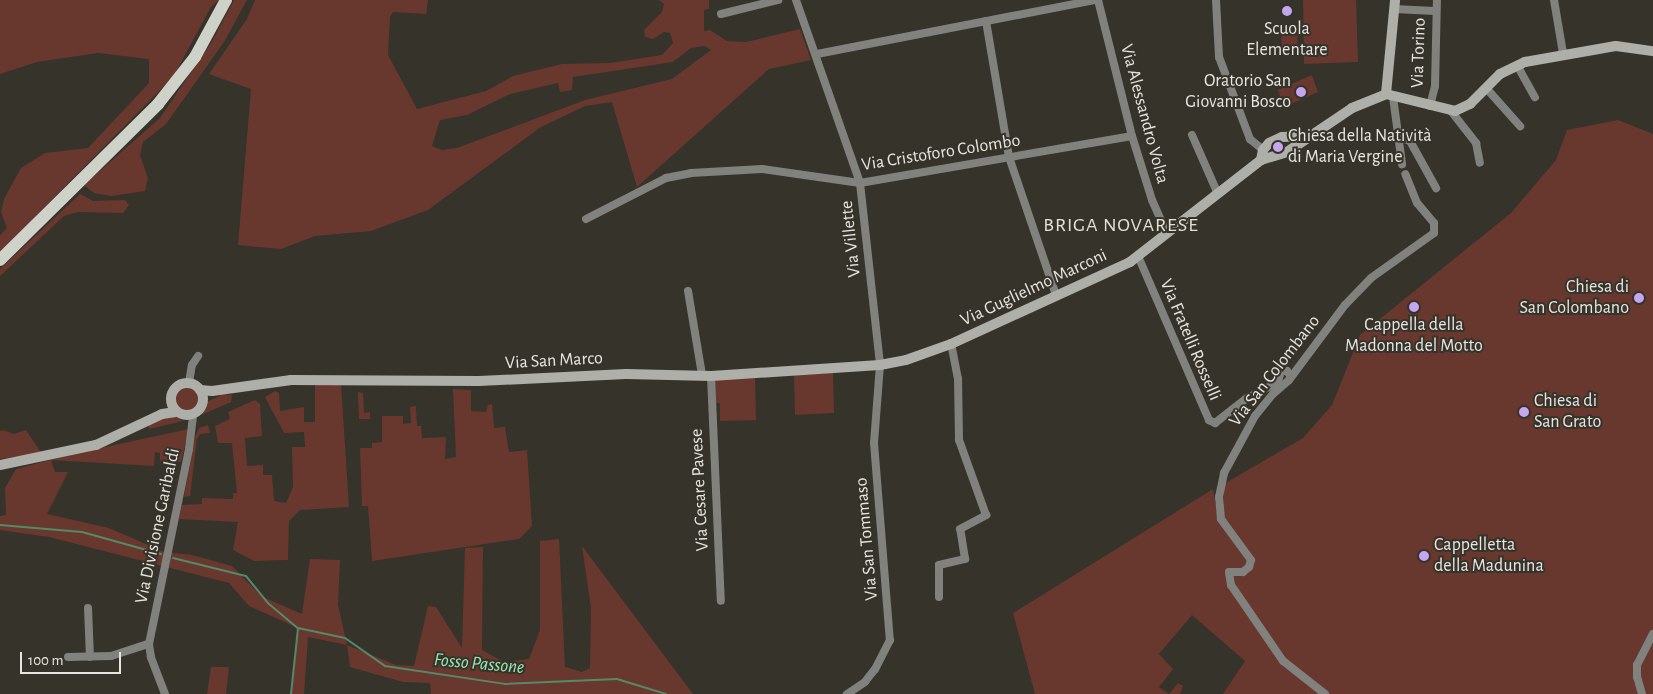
<!DOCTYPE html>
<meta charset="utf-8">
<style>
body{margin:0}
#map{position:relative;width:1653px;height:694px;overflow:hidden;background:#35332a;font-family:"Alegreya Sans",sans-serif}
div>[style]{position:absolute}
.green>*{inset:0;background:#68382e}
.round{border-radius:50%}
.stream>*{height:2px;margin:-1px;padding:0 1px;transform-origin:1px;border-radius:1px;background:#568968}
.street>*{height:8px;margin:-4px;padding:0 4px;transform-origin:4px;border-radius:4px;background:#81827e}
.secondary>*{height:10px;margin:-5px;padding:0 5px;transform-origin:5px;border-radius:5px;background:#adafa8}
.secondary>.ring{margin:-5px;padding:0;box-sizing:content-box;background:none;border:10px solid #adafa8;border-radius:50%}
.primary>*{height:12px;margin:-6px;padding:0 6px;transform-origin:6px;border-radius:6px;background:#cfd2c9}
.dots>*{width:14px;height:14px;translate:-50% -50%;box-sizing:border-box;border:2px solid #35332a;border-radius:50%}
span{translate:-50% -50%;white-space:nowrap;text-align:center;line-height:1.15;-webkit-text-stroke:4px #35332a;paint-order:stroke}
.poi-label{font-size:18px;color:#e8e6e1}
.right{translate:-100% -50%;text-align:right}
.left{translate:0 -50%;text-align:left}
.street-label{font-size:18px;color:#e8e6e1}
.water-label{font-size:19px;color:#99e7b4;font-style:italic}
.quarter-label{font-size:20px;color:#e3e0d4;letter-spacing:1px}
.scale{position:absolute;left:20px;top:652px;width:101px;height:22px;box-sizing:border-box;border:2px solid #e8e6e1;border-top:0;padding-left:6px;font-size:15px;line-height:18px;white-space:nowrap;color:#e8e6e1;-webkit-text-stroke:4px #35332a;paint-order:stroke}
</style>
<div id="map">
<div class="green">
<div style="clip-path:polygon(0 0,219px 0,211px 7px,173px 77px,0 252px,0 235px,7px 228px,1px 212px,4px 199px,21px 168px,45px 153px,88px 148px,149px 83px,149px 59px,98px 53px,37px 62px,0 74px)"></div>
<div style="clip-path:polygon(234px 0,247px 0,224px 42px,166px 124px,143px 142px,140px 155px,148px 178px,145px 191px,111px 196px,94px 193px,84px 185px,160px 118px,211px 43px)"></div>
<div style="clip-path:polygon(evenodd,255px 0,428px 0,426px 14px,393px 12px,390px 17px,388px 55px,417px 109px,486px 91px,513px 76px,562px 64px,610px 63px,662px 55px,673px 43px,670px 33px,664px 32px,653px 39px,645px 37px,644px 30px,662px 12px,664px 4px,659px 0,709px 0,709px 9px,704px 10px,704px 31px,710px 30px,727px 41px,746px 42px,800px 29px,811px 60px,769px 69px,637px 187px,612px 102px,585px 106px,541px 127px,428px 210px,371px 231px,315px 236px,281px 249px,238px 245px,251px 89px,209px 74px,247px 19px,255px 0,705px 46px,711px 50px,672px 79px,585px 100px,457px 148px,442px 150px,432px 146px,440px 120px,467px 115px,510px 94px,558px 83px,560px 92px,572px 90px,573px 77px,673px 62px,691px 48px,705px 46px)"></div>
<div style="clip-path:polygon(1303px 0,1356px 0,1358px 62px,1304px 64px)"></div>
<div style="clip-path:polygon(1297px 28px,1298px 54px,1282px 55px,1281px 29px)"></div>
<div style="clip-path:polygon(1312px 75px,1318px 92px,1284px 107px,1278px 90px)"></div>
<div style="clip-path:polygon(1618px 120px,1653px 134px,1653px 694px,1223px 694px,1245px 661px,1192px 615px,1159px 654px,1173px 669px,1159px 687px,1169px 694px,1178px 683px,1183px 686px,1180px 694px,1035px 694px,1013px 613px,1213px 489px,1218px 519px,1250px 560px,1242px 570px,1229px 571px,1238px 593px,1231px 573px,1243px 573px,1252px 560px,1223px 519px,1224px 484px,1303px 438px,1332px 405px,1360px 335px,1511px 213px,1556px 160px,1567px 130px)"></div>
<div style="clip-path:polygon(80px 194px,93px 201px,125px 200px,129px 205px,123px 213px,78px 212px,64px 216px,0 276px,0 269px)"></div>
<div style="clip-path:polygon(833px 373px,834px 413px,795px 415px,794px 375px)"></div>
<div style="clip-path:polygon(755px 378px,756px 420px,720px 421px,720px 403px,712px 403px,712px 379px)"></div>
<div style="clip-path:polygon(315px 383px,341px 384px,349px 507px,300px 510px,289px 521px,288px 560px,254px 561px,233px 550px,238px 522px,179px 519px,182px 505px,202px 504px,202px 498px,233px 499px,233px 493px,237px 493px,232px 443px,218px 443px,215px 426px,230px 419px,228px 412px,255px 400px,260px 404px,262px 436px,245px 438px,247px 466px,263px 465px,263px 475px,272px 475px,274px 501px,286px 503px,293px 487px,292px 447px,305px 447px,304px 432px,284px 433px,265px 397px,275px 391px,279px 393px,280px 411px,304px 407px,304px 422px,315px 422px)"></div>
<div class="round" style="left:175px;top:388px;width:24px;height:24px"></div>
<div style="clip-path:polygon(453px 389px,471px 390px,471px 411px,486px 412px,488px 405px,492px 404px,494px 428px,505px 427px,509px 452px,527px 450px,532px 526px,519px 539px,372px 561px,368px 506px,362px 506px,360px 448px,372px 448px,372px 443px,382px 442px,382px 416px,403px 416px,403px 424px,411px 423px,410px 407px,416px 406px,417px 426px,421px 426px,422px 438px,446px 437px,445px 459px,456px 457px)"></div>
<div style="clip-path:polygon(358px 392px,363px 393px,364px 413px,370px 412px,370px 419px,359px 419px)"></div>
<div style="clip-path:polygon(223px 394px,232px 395px,231px 402px,201px 415px,207px 402px)"></div>
<div style="clip-path:polygon(172px 415px,183px 421px,149px 429px,148px 425px)"></div>
<div style="clip-path:polygon(208px 425px,210px 433px,200px 434px,197px 439px,190px 496px,184px 497px,195px 437px,199px 428px)"></div>
<div style="clip-path:polygon(189px 429px,181px 462px,160px 461px,160px 453px,155px 452px,154px 466px,51px 460px,55px 472px,68px 472px,47px 514px,109px 528px,164px 552px,192px 555px,232px 566px,261px 596px,302px 614px,310px 559px,340px 560px,338px 605px,347px 645px,396px 665px,414px 666px,428px 606px,436px 607px,462px 648px,465px 548px,483px 547px,482px 650px,504px 662px,529px 659px,540px 630px,540px 541px,559px 539px,565px 667px,582px 672px,590px 668px,591px 608px,582px 546px,693px 694px,431px 694px,430px 683px,403px 682px,350px 667px,347px 645px,308px 637px,304px 694px,291px 694px,298px 628px,249px 606px,229px 583px,49px 537px,0 530px,0 516px,6px 515px,5px 488px,16px 469px,50px 460px,77px 453px)"></div>
<div style="clip-path:polygon(3px 430px,14px 434px,26px 430px,42px 454px,0 459px,0 431px)"></div>
<div style="clip-path:polygon(211px 667px,229px 667px,226px 694px,207px 694px)"></div>
</div>
<div class="stream">
<div style="left:0;top:525px;width:82px;rotate:4.9deg"></div>
<div style="left:82px;top:532px;width:82px;rotate:15.6deg"></div>
<div style="left:173px;top:558px;width:75px;rotate:13.9deg"></div>
<div style="left:246px;top:576px;width:36px;rotate:51deg"></div>
<div style="left:269px;top:604px;width:38px;rotate:40deg"></div>
<div style="left:298px;top:628px;width:48px;rotate:12deg"></div>
<div style="left:345px;top:638px;width:49px;rotate:35deg"></div>
<div style="left:385px;top:666px;width:121px;rotate:8.5deg"></div>
<div style="left:505px;top:684px;width:112px;rotate:-2.6deg"></div>
<div style="left:617px;top:679px;width:51px;rotate:17deg"></div>
<div style="left:291px;top:694px;width:66px;rotate:-83.9deg"></div>
</div>
<div class="street">
<div style="left:796px;top:0;width:194px;rotate:70.7deg"></div>
<div style="left:860px;top:183px;width:183px;rotate:83.7deg"></div>
<div style="left:880px;top:365px;width:78px;rotate:94.4deg"></div>
<div style="left:874px;top:443px;width:198px;rotate:85.4deg"></div>
<div style="left:890px;top:640px;width:33px;rotate:117deg"></div>
<div style="left:875px;top:669px;width:16px;rotate:128deg"></div>
<div style="left:865px;top:682px;width:22px;rotate:146deg"></div>
<div style="left:1098px;top:0;width:140px;rotate:76deg"></div>
<div style="left:1132px;top:136px;width:67px;rotate:72.6deg"></div>
<div style="left:1152px;top:200px;width:37px;rotate:66deg"></div>
<div style="left:1216px;top:0;width:57px;rotate:87deg"></div>
<div style="left:1219px;top:57px;width:88px;rotate:69.3deg"></div>
<div style="left:1250px;top:139px;width:17px;rotate:40deg"></div>
<div style="left:1554px;top:0;width:54px;rotate:80.4deg"></div>
<div style="left:1394px;top:9px;width:41px;rotate:2.8deg"></div>
<div style="left:721px;top:14px;width:59px;rotate:-13.8deg"></div>
<div style="left:986px;top:21px;width:138px;rotate:80.4deg"></div>
<div style="left:1009px;top:157px;width:146px;rotate:71.2deg"></div>
<div style="left:817px;top:54px;width:284px;rotate:-11deg"></div>
<div style="left:1517px;top:65px;width:37px;rotate:61deg"></div>
<div style="left:1487px;top:89px;width:50px;rotate:48.3deg"></div>
<div style="left:1393px;top:97px;width:68px;rotate:82.3deg"></div>
<div style="left:1430px;top:106px;width:21px;rotate:-76deg"></div>
<div style="left:1435px;top:86px;width:86px;rotate:-88.7deg"></div>
<div style="left:1451px;top:111px;width:41px;rotate:52deg"></div>
<div style="left:1476px;top:143px;width:20px;rotate:79deg"></div>
<div style="left:1192px;top:135px;width:64px;rotate:66.2deg"></div>
<div style="left:1400px;top:137px;width:11px;rotate:22deg"></div>
<div style="left:1410px;top:141px;width:54px;rotate:61deg"></div>
<div style="left:586px;top:219px;width:90px;rotate:-27.1deg"></div>
<div style="left:666px;top:178px;width:25px;rotate:-11deg"></div>
<div style="left:691px;top:173px;width:71px;rotate:-3.2deg"></div>
<div style="left:762px;top:169px;width:99px;rotate:8.1deg"></div>
<div style="left:860px;top:183px;width:276px;rotate:-9.8deg"></div>
<div style="left:1138px;top:256px;width:179px;rotate:66.6deg"></div>
<div style="left:1209px;top:420px;width:7px;rotate:27deg"></div>
<div style="left:1215px;top:423px;width:41px;rotate:-38deg"></div>
<div style="left:1247px;top:398px;width:35px;rotate:-27deg"></div>
<div style="left:1278px;top:382px;width:11px;rotate:-75deg"></div>
<div style="left:1281px;top:371px;width:6px"></div>
<div style="left:1287px;top:371px;width:7px;rotate:56deg"></div>
<div style="left:688px;top:291px;width:85px;rotate:80.5deg"></div>
<div style="left:711px;top:376px;width:225px;rotate:87.5deg"></div>
<div style="left:189px;top:383px;width:18px;rotate:-81deg"></div>
<div style="left:192px;top:365px;width:11px;rotate:-56deg"></div>
<div style="left:939px;top:597px;width:32px;rotate:-90deg"></div>
<div style="left:939px;top:565px;width:27px;rotate:-13deg"></div>
<div style="left:965px;top:559px;width:30px;rotate:-99deg"></div>
<div style="left:960px;top:529px;width:30px;rotate:-28deg"></div>
<div style="left:986px;top:515px;width:80px;rotate:-109.8deg"></div>
<div style="left:959px;top:440px;width:61px;rotate:-90.9deg"></div>
<div style="left:958px;top:379px;width:36px;rotate:-101deg"></div>
<div style="left:88px;top:608px;width:49px;rotate:87.7deg"></div>
<div style="left:68px;top:657px;width:43px;rotate:-1.3deg"></div>
<div style="left:111px;top:656px;width:40px;rotate:-18deg"></div>
<div style="left:165px;top:694px;width:40px;rotate:-111deg"></div>
<div style="left:151px;top:657px;width:13px;rotate:-99deg"></div>
<div style="left:149px;top:644px;width:199px;rotate:-78.4deg"></div>
<div style="left:189px;top:449px;width:34px;rotate:-83deg"></div>
<div style="left:1325px;top:694px;width:53px;rotate:-141.8deg"></div>
<div style="left:1283px;top:661px;width:92px;rotate:-124.4deg"></div>
<div style="left:1231px;top:585px;width:13px;rotate:-99deg"></div>
<div style="left:1229px;top:572px;width:14px"></div>
<div style="left:1243px;top:572px;width:8px;rotate:-40deg"></div>
<div style="left:1249px;top:567px;width:7px;rotate:-74deg"></div>
<div style="left:1251px;top:560px;width:51px;rotate:-126.2deg"></div>
<div style="left:1221px;top:519px;width:22px;rotate:-95deg"></div>
<div style="left:1219px;top:497px;width:25px;rotate:-78deg"></div>
<div style="left:1224px;top:473px;width:65px;rotate:-61.5deg"></div>
<div style="left:1255px;top:416px;width:28px;rotate:-51deg"></div>
<div style="left:1273px;top:394px;width:21px;rotate:-41deg"></div>
<div style="left:1289px;top:380px;width:94px;rotate:-53.3deg"></div>
<div style="left:1345px;top:305px;width:37px;rotate:-46deg"></div>
<div style="left:1371px;top:278px;width:77px;rotate:-35.5deg"></div>
<div style="left:1434px;top:233px;width:10px;rotate:-90deg"></div>
<div style="left:1434px;top:223px;width:26px;rotate:-130deg"></div>
<div style="left:1417px;top:203px;width:31px;rotate:-112deg"></div>
<div style="left:1642px;top:694px;width:18px;rotate:-106deg"></div>
<div style="left:1637px;top:677px;width:12px;rotate:-90deg"></div>
<div style="left:1637px;top:665px;width:35px;rotate:-63deg"></div>
</div>
<div class="secondary">
<div style="left:1386px;top:94px;width:71px;rotate:13.8deg"></div>
<div style="left:1455px;top:111px;width:17px;rotate:-25deg"></div>
<div style="left:1470px;top:104px;width:42px;rotate:-45deg"></div>
<div style="left:1500px;top:74px;width:28px;rotate:-26deg"></div>
<div style="left:1525px;top:62px;width:92px;rotate:-10deg"></div>
<div style="left:1616px;top:46px;width:37px;rotate:8deg"></div>
<div style="left:1386px;top:94px;width:94px;rotate:-84.5deg"></div>
<div style="left:1261px;top:160px;width:10px;rotate:-79deg"></div>
<div style="left:1263px;top:150px;width:9px;rotate:-49deg"></div>
<div style="left:1269px;top:143px;width:14px;rotate:-25deg"></div>
<div style="left:1282px;top:137px;width:23px;rotate:-2deg"></div>
<div class="ring" style="left:171px;top:383px;width:22px;height:22px"></div>
<div style="left:200px;top:390px;width:12px;rotate:5deg"></div>
<div style="left:212px;top:391px;width:80px;rotate:-7.9deg"></div>
<div style="left:291px;top:380px;width:188px;rotate:0.3deg"></div>
<div style="left:479px;top:381px;width:147px;rotate:-2.7deg"></div>
<div style="left:626px;top:374px;width:85px;rotate:1.3deg"></div>
<div style="left:711px;top:376px;width:169px;rotate:-3.7deg"></div>
<div style="left:880px;top:365px;width:26px;rotate:-11deg"></div>
<div style="left:906px;top:360px;width:48px;rotate:-19.6deg"></div>
<div style="left:951px;top:344px;width:197px;rotate:-24.6deg"></div>
<div style="left:1130px;top:262px;width:166px;rotate:-37.9deg"></div>
<div style="left:1261px;top:160px;width:27px;rotate:-17deg"></div>
<div style="left:1287px;top:152px;width:78px;rotate:-34.1deg"></div>
<div style="left:1352px;top:108px;width:37px;rotate:-22deg"></div>
<div style="left:0;top:465px;width:98px;rotate:-11.8deg"></div>
<div style="left:96px;top:445px;width:73px;rotate:-25.2deg"></div>
<div style="left:162px;top:414px;width:14px;rotate:-8deg"></div>
</div>
<div class="primary">
<div style="left:0;top:260px;width:222px;rotate:-44.6deg"></div>
<div style="left:158px;top:104px;width:60px;rotate:-51.8deg"></div>
<div style="left:195px;top:57px;width:65px;rotate:-61.5deg"></div>
</div>
<div class="dots">
<div style="left:1287px;top:11px;background:#c4a7f1"></div>
<div style="left:1301px;top:92px;background:#c4a7f1"></div>
<div style="left:1278px;top:147px;background:#c4a7f1"></div>
<div style="left:1639px;top:298px;background:#c4a7f1"></div>
<div style="left:1414px;top:307px;background:#c4a7f1"></div>
<div style="left:1524px;top:412px;background:#c4a7f1"></div>
<div style="left:1424px;top:556px;background:#c4a7f1"></div>
</div>
<div class="poi-label">
<span style="left:1287px;top:40px">Scuola<br>Elementare</span>
<span class="right" style="left:1291px;top:92px">Oratorio San<br>Giovanni Bosco</span>
<span class="left" style="left:1288px;top:147px">Chiesa della Natività<br>di Maria Vergine</span>
<span class="right" style="left:1629px;top:298px">Chiesa di<br>San Colombano</span>
<span style="left:1414px;top:336px">Cappella della<br>Madonna del Motto</span>
<span class="left" style="left:1534px;top:412px">Chiesa di<br>San Grato</span>
<span class="left" style="left:1434px;top:556px">Cappelletta<br>della Madunina</span>
</div>
<div class="street-label">
<span style="left:1419px;top:53px;rotate:-88deg">Via Torino</span>
<span style="left:1144px;top:114px;rotate:75deg">Via Alessandro Volta</span>
<span style="left:941px;top:153px;rotate:-9deg">Via Cristoforo Colombo</span>
<span style="left:851px;top:239px;rotate:-96deg">Via Villette</span>
<span style="left:1034px;top:288px;rotate:-25deg">Via Guglielmo Marconi</span>
<span style="left:1190px;top:340px;rotate:67deg">Via Fratelli Rosselli</span>
<span style="left:554px;top:361px;rotate:-3deg">Via San Marco</span>
<span style="left:1275px;top:371px;rotate:-52deg">Via San Colombano</span>
<span style="left:700px;top:490px;rotate:-93deg">Via Cesare Pavese</span>
<span style="left:158px;top:526px;rotate:-78deg">Via Divisione Garibaldi</span>
<span style="left:867px;top:539px;rotate:-95deg">Via San Tommaso</span>
</div>
<div class="water-label">
<span style="left:479px;top:664px;rotate:5deg">Fosso Passone</span>
</div>
<div class="quarter-label">
<span style="left:1121px;top:225px">BRIGA NOVARESE</span>
</div>
<div class="scale">100 m</div>
</div>
